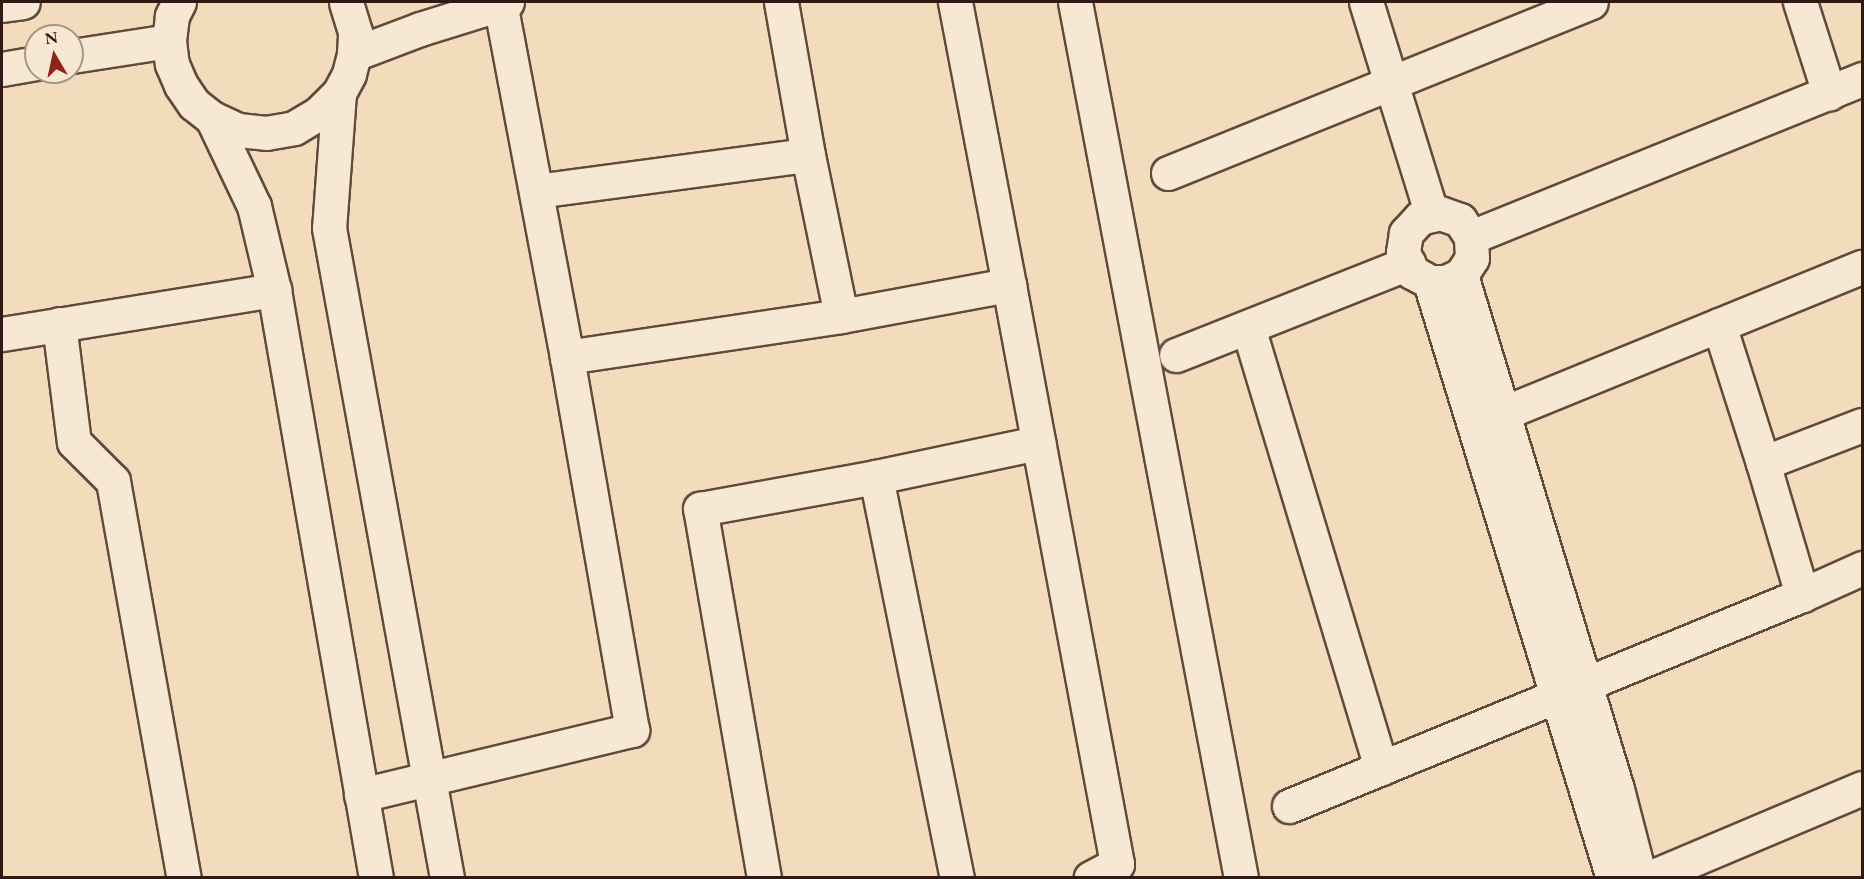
<!DOCTYPE html>
<style>
body{margin:0}
#map{position:relative;width:1864px;height:879px;overflow:hidden;background:#f2dcbb;font-family:"EB Garamond",serif}
div>[style]{position:absolute}
.roads{filter:drop-shadow(2px 0 #604a3c) drop-shadow(-2px 0 #604a3c) drop-shadow(0 2px #604a3c) drop-shadow(0 -2px #604a3c)}
.minor>*{height:33px;margin:-16.5px;padding:0 16.5px;transform-origin:16.5px;border-radius:16.5px;background:#f7e8d3}
span{translate:-50% -50%;white-space:nowrap;text-align:center;line-height:1.15;-webkit-text-stroke:4.5px #f7e8d3;paint-order:stroke}
.frame{position:absolute;inset:0;border:3px solid #301a11;pointer-events:none}
.north{position:absolute;left:24px;top:24px;width:60px;height:60px;box-sizing:border-box;background:#f7e8d3;border:2px solid #a79685;border-radius:50%;rotate:351deg;font-size:16px;font-weight:700;line-height:24px;text-align:center;color:#301a11}
.north::after{content:'';display:block;margin:auto;width:21px;height:27px;background:#8f2418;clip-path:polygon(50% 0,100% 100%,50% 72%,0 100%)}
</style>
<div id="map">
<div class="roads">
<div class="minor">
<div style="left:179px;top:2px;width:16px;rotate:117deg"></div>
<div style="left:172px;top:16px;width:25px;rotate:97deg"></div>
<div style="left:169px;top:41px;width:23px;rotate:83deg"></div>
<div style="left:172px;top:64px;width:23px;rotate:67deg"></div>
<div style="left:181px;top:85px;width:23px;rotate:56deg"></div>
<div style="left:194px;top:104px;width:23px;rotate:38deg"></div>
<div style="left:212px;top:118px;width:29px;rotate:25deg"></div>
<div style="left:238px;top:130px;width:28px;rotate:6deg"></div>
<div style="left:266px;top:133px;width:28px;rotate:-10deg"></div>
<div style="left:294px;top:128px;width:29px;rotate:-31deg"></div>
<div style="left:319px;top:113px;width:28px;rotate:-45deg"></div>
<div style="left:339px;top:93px;width:21px;rotate:-62deg"></div>
<div style="left:349px;top:74px;width:21px;rotate:-76deg"></div>
<div style="left:354px;top:54px;width:22px;rotate:-87deg"></div>
<div style="left:355px;top:32px;width:31px;rotate:-107deg"></div>
<div style="left:781px;top:2px;width:155px;rotate:80deg"></div>
<div style="left:808px;top:155px;width:164px;rotate:78.4deg"></div>
<div style="left:1075px;top:2px;width:892px;rotate:79.27deg"></div>
<div style="left:1366px;top:2px;width:223px;rotate:72.8deg"></div>
<div style="left:1800px;top:2px;width:96px;rotate:72.3deg"></div>
<div style="left:2px;top:5px;width:21px;rotate:-8deg"></div>
<div style="left:354px;top:54px;width:71px;rotate:-20.7deg"></div>
<div style="left:420px;top:29px;width:91px;rotate:-17.2deg"></div>
<div style="left:72px;top:56px;width:98px;rotate:-8.8deg"></div>
<div style="left:2px;top:69px;width:35px;rotate:-10deg"></div>
<div style="left:339px;top:93px;width:135px;rotate:94.2deg"></div>
<div style="left:329px;top:228px;width:661px;rotate:79.71deg"></div>
<div style="left:212px;top:118px;width:98px;rotate:64.5deg"></div>
<div style="left:254px;top:206px;width:86px;rotate:76.6deg"></div>
<div style="left:274px;top:290px;width:597px;rotate:80.16deg"></div>
<div style="left:1168px;top:173px;width:456px;rotate:-22deg"></div>
<div style="left:537px;top:191px;width:273px;rotate:-7.6deg"></div>
<div style="left:1471px;top:237px;width:422px;rotate:-22deg"></div>
<div style="left:1461px;top:275px;width:537px;rotate:73.12deg"></div>
<div style="left:1617px;top:789px;width:92px;rotate:75.5deg"></div>
<div style="left:1430px;top:282px;width:16px"></div>
<div style="left:1446px;top:282px;width:17px;rotate:-25deg"></div>
<div style="left:1461px;top:275px;width:20px;rotate:-57deg"></div>
<div style="left:1472px;top:258px;width:21px;rotate:-93deg"></div>
<div style="left:1471px;top:237px;width:20px;rotate:-123deg"></div>
<div style="left:1460px;top:220px;width:21px;rotate:-161deg"></div>
<div style="left:1440px;top:213px;width:21px;rotate:166deg"></div>
<div style="left:1420px;top:218px;width:21px;rotate:133deg"></div>
<div style="left:1406px;top:233px;width:20px;rotate:99deg"></div>
<div style="left:1403px;top:253px;width:21px;rotate:65deg"></div>
<div style="left:1412px;top:272px;width:21px;rotate:29deg"></div>
<div style="left:1430px;top:282px;width:623px;rotate:72.93deg"></div>
<div style="left:1009px;top:285px;width:589px;rotate:79.43deg"></div>
<div style="left:1117px;top:864px;width:30px;rotate:152deg"></div>
<div style="left:59px;top:324px;width:119px;rotate:82.8deg"></div>
<div style="left:74px;top:442px;width:55px;rotate:45deg"></div>
<div style="left:113px;top:481px;width:403px;rotate:79.9deg"></div>
<div style="left:1719px;top:325px;width:145px;rotate:72.3deg"></div>
<div style="left:1763px;top:463px;width:106px;rotate:-21deg"></div>
<div style="left:1248px;top:327px;width:461px;rotate:73.2deg"></div>
<div style="left:2px;top:334px;width:276px;rotate:-9.2deg"></div>
<div style="left:1176px;top:355px;width:250px;rotate:-21.6deg"></div>
<div style="left:567px;top:357px;width:277px;rotate:-8.5deg"></div>
<div style="left:841px;top:316px;width:171px;rotate:-10.5deg"></div>
<div style="left:1009px;top:285px;width:288px;rotate:-100.8deg"></div>
<div style="left:1484px;top:421px;width:408px;rotate:-22.2deg"></div>
<div style="left:1763px;top:463px;width:138px;rotate:73.5deg"></div>
<div style="left:876px;top:477px;width:409px;rotate:78.6deg"></div>
<div style="left:361px;top:795px;width:279px;rotate:-13.5deg"></div>
<div style="left:632px;top:730px;width:379px;rotate:-99.9deg"></div>
<div style="left:567px;top:357px;width:359px;rotate:-100.7deg"></div>
<div style="left:1289px;top:806px;width:555px;rotate:-22.36deg"></div>
<div style="left:1802px;top:595px;width:66px;rotate:-24.2deg"></div>
<div style="left:764px;top:878px;width:375px;rotate:-99.8deg"></div>
<div style="left:700px;top:509px;width:179px;rotate:-10.3deg"></div>
<div style="left:876px;top:477px;width:166px;rotate:-11.9deg"></div>
<div style="left:1649px;top:878px;width:231px;rotate:-22.9deg"></div>
</div>
</div>
<div class="frame"></div>
<div class="north">N</div>
</div>
